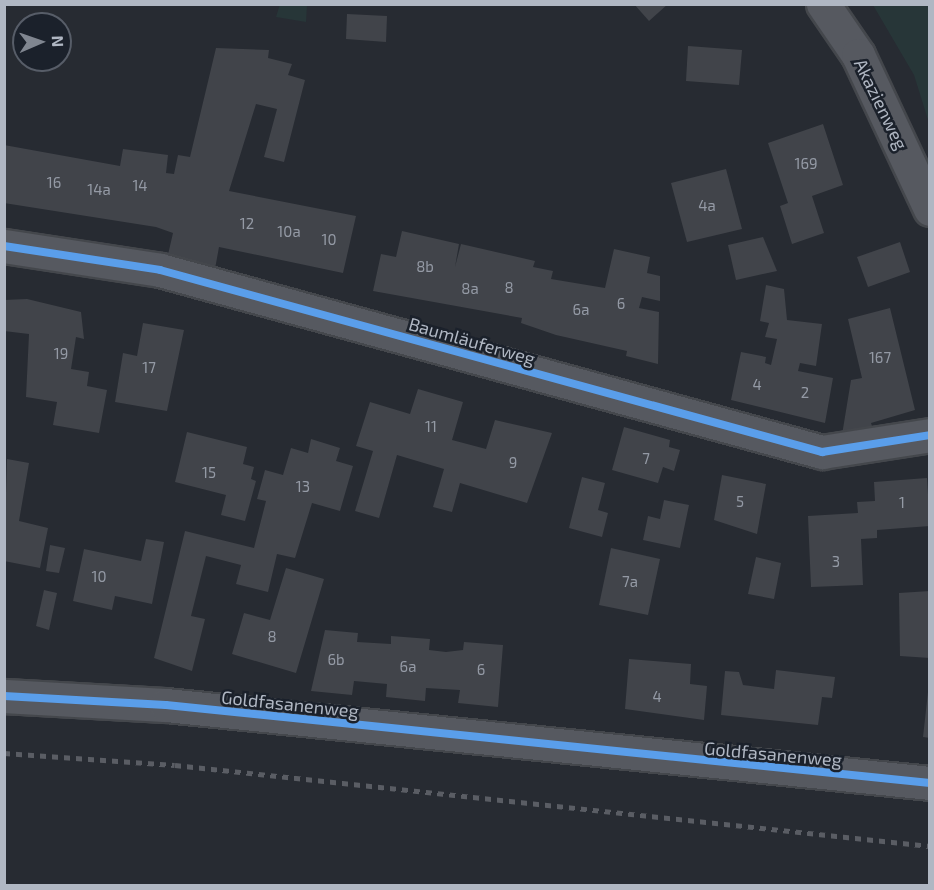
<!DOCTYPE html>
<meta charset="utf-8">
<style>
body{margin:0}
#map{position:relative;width:934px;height:890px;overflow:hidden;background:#272b32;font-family:"Exo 2",sans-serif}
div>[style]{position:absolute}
.green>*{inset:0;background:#273638}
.building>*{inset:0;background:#41444a}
.roads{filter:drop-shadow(2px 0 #44474c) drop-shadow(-2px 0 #44474c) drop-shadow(0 2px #44474c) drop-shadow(0 -2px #44474c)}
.minor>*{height:33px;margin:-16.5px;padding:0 16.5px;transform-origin:16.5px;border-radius:16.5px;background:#565960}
.rail>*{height:4.5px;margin-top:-2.25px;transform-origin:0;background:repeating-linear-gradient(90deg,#5a5d64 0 6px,transparent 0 12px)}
.cycleway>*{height:8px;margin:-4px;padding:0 4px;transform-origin:4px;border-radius:4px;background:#5a9eea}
span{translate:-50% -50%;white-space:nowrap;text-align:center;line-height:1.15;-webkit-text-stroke:5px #1b212b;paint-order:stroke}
.number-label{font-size:15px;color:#949aa5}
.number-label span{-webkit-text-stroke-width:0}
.street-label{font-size:18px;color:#b0b7c3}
.frame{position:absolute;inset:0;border:6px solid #b0b7c3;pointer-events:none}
.north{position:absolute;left:12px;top:12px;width:60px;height:60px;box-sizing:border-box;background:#1b212b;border:2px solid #575d68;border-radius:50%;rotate:88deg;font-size:16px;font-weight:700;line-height:24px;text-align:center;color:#b0b7c3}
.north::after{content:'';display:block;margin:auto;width:21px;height:27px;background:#808690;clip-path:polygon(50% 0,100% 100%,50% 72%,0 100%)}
</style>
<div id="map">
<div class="green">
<div style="clip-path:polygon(280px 4px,307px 5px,306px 22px,276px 17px)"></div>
<div style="clip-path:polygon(873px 5px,929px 5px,929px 123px,914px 75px)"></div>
</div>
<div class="building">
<div style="clip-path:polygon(634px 4px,668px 4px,649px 21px)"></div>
<div style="clip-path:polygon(347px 14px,387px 16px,386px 42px,346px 39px)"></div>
<div style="clip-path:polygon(688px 46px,742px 50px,739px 85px,686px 81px)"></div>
<div style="clip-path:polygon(216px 48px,269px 50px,268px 58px,292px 64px,288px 75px,305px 80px,284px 162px,264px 157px,277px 109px,256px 104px,229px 191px,356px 216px,343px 273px,219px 247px,215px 269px,167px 259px,173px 233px,156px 227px,4px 203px,4px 145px,120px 166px,123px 149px,168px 155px,166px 173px,174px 174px,178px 155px,190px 157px)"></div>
<div style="clip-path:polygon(823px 124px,843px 185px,812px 196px,824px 233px,792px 244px,780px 206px,788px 203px,768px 143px)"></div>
<div style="clip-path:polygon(726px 169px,742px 229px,687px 242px,671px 183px)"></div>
<div style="clip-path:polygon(402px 231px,459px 244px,455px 267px,461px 244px,535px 261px,533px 267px,553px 271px,551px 279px,605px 288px,614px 249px,650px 257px,647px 273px,660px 276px,660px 301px,642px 297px,639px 308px,659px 312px,658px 364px,626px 356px,627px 351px,556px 335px,521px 323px,522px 318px,373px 291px,381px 254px,396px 257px)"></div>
<div style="clip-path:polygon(763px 237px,777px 271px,736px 280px,728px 245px)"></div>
<div style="clip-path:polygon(900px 242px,910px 272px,868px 287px,857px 257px)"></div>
<div style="clip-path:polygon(766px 285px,784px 289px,787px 320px,822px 324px,816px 366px,800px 363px,798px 371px,833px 378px,825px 423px,731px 400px,741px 352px,766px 357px,765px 363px,771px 365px,777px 339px,765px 337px,769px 323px,760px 321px)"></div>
<div style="clip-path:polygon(27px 299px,81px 312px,84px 339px,76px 337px,71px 369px,89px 372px,87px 386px,107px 390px,99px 433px,53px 425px,57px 402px,26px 397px,29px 334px,4px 331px,4px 300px)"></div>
<div style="clip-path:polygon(890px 308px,915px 410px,871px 423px,873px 429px,842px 435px,851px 380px,862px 378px,848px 319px)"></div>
<div style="clip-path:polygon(143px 323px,184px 330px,167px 411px,115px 402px,123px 353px,137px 356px)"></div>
<div style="clip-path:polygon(418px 389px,463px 402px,452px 440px,486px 449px,495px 420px,552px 433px,527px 503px,460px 483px,452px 512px,433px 507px,444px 469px,397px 455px,379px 518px,355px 511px,373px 451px,356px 446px,370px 402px,410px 414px)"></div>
<div style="clip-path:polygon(624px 427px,670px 440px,669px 447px,680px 450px,674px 471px,663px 467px,658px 483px,612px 470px)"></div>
<div style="clip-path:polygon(187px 432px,247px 447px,243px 464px,254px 467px,251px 479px,256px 481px,245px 521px,221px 515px,226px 495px,175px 482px)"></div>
<div style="clip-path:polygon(311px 439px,340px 448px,336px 461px,353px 466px,340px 511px,312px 503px,295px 558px,277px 554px,268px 592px,236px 584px,241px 565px,206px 556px,191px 616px,205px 619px,192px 671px,154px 658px,185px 531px,254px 548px,266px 501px,257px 499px,265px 470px,283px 475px,291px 448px,308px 453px)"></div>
<div style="clip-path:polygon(7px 459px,29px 463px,19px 521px,48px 528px,40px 568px,4px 561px)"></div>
<div style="clip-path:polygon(722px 475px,766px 484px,757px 534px,714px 520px)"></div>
<div style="clip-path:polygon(582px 477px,605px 483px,598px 510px,608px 513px,602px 537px,569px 528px)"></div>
<div style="clip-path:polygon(927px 478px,930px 526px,877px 530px,877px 538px,861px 539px,863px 585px,811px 587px,808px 516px,858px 513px,857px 502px,875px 501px,874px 482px)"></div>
<div style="clip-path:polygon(664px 500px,689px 505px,680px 548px,643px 540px,648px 516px,660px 519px)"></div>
<div style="clip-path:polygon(146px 539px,164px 542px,152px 604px,115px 596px,112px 610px,73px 601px,84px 549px,141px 561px)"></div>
<div style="clip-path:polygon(50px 545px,65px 548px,59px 573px,46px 571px)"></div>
<div style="clip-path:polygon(611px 548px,660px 559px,648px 615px,599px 605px)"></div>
<div style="clip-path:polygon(756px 557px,781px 563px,774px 599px,748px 594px)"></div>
<div style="clip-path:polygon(286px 568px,324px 579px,296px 673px,232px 654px,244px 613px,270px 620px)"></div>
<div style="clip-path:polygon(44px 590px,57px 593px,49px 630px,36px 626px)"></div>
<div style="clip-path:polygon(930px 591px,930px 658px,900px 656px,899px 593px)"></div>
<div style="clip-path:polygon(325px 630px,358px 633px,357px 642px,391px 644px,391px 636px,430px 639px,429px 650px,446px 652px,463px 650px,464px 642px,503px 645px,498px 707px,458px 703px,460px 690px,426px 688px,425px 701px,386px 697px,387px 684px,354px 681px,352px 695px,311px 691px)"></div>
<div style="clip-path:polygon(629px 659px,691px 664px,690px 684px,707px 686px,704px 720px,625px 709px)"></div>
<div style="clip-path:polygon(776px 670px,835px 677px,832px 698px,822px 697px,818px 725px,721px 715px,725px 671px,739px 672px,743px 685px,774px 689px)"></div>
<div style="clip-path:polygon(928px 692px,930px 692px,930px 738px,923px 737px)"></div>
</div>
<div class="roads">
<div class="minor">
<div style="left:823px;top:4px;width:62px;rotate:55.5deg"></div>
<div style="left:858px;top:55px;width:170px;rotate:64.9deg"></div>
<div style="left:4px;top:246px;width:158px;rotate:8.7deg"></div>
<div style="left:160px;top:270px;width:687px;rotate:15.37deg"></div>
<div style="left:822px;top:452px;width:109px;rotate:-8.9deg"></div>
<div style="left:4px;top:696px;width:162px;rotate:3.2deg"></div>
<div style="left:166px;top:705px;width:768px;rotate:5.83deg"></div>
</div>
</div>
<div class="rail">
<div style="left:4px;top:753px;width:171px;rotate:4deg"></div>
<div style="left:175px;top:765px;width:759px;rotate:6.12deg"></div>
</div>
<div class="cycleway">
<div style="left:4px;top:246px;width:158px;rotate:8.7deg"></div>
<div style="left:160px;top:270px;width:687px;rotate:15.37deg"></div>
<div style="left:822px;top:452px;width:109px;rotate:-8.9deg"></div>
<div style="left:4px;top:696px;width:162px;rotate:3.2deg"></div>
<div style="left:166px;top:705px;width:768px;rotate:5.83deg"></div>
</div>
<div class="number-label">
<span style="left:806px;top:164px">169</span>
<span style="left:54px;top:183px">16</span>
<span style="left:140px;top:186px">14</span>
<span style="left:99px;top:190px">14a</span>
<span style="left:707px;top:206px">4a</span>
<span style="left:247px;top:224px">12</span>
<span style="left:289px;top:232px">10a</span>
<span style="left:329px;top:240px">10</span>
<span style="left:425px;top:267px">8b</span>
<span style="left:509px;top:288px">8</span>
<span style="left:470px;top:289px">8a</span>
<span style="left:621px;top:304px">6</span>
<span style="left:581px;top:310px">6a</span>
<span style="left:61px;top:354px">19</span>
<span style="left:880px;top:358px">167</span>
<span style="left:149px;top:368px">17</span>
<span style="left:757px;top:385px">4</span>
<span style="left:805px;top:393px">2</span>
<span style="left:431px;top:427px">11</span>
<span style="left:646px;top:459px">7</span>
<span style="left:513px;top:463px">9</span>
<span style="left:209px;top:473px">15</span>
<span style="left:303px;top:487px">13</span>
<span style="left:740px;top:502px">5</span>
<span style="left:902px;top:503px">1</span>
<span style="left:836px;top:562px">3</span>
<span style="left:99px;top:577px">10</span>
<span style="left:630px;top:582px">7a</span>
<span style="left:272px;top:637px">8</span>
<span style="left:336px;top:660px">6b</span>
<span style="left:408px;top:667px">6a</span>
<span style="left:481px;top:670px">6</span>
<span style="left:657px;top:697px">4</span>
</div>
<div class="street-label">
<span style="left:881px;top:104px;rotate:64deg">Akazienweg</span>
<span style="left:472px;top:341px;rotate:16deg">Baumläuferweg</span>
<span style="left:290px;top:704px;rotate:6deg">Goldfasanenweg</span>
<span style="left:773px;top:754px;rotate:5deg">Goldfasanenweg</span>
</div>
<div class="frame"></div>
<div class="north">N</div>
</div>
